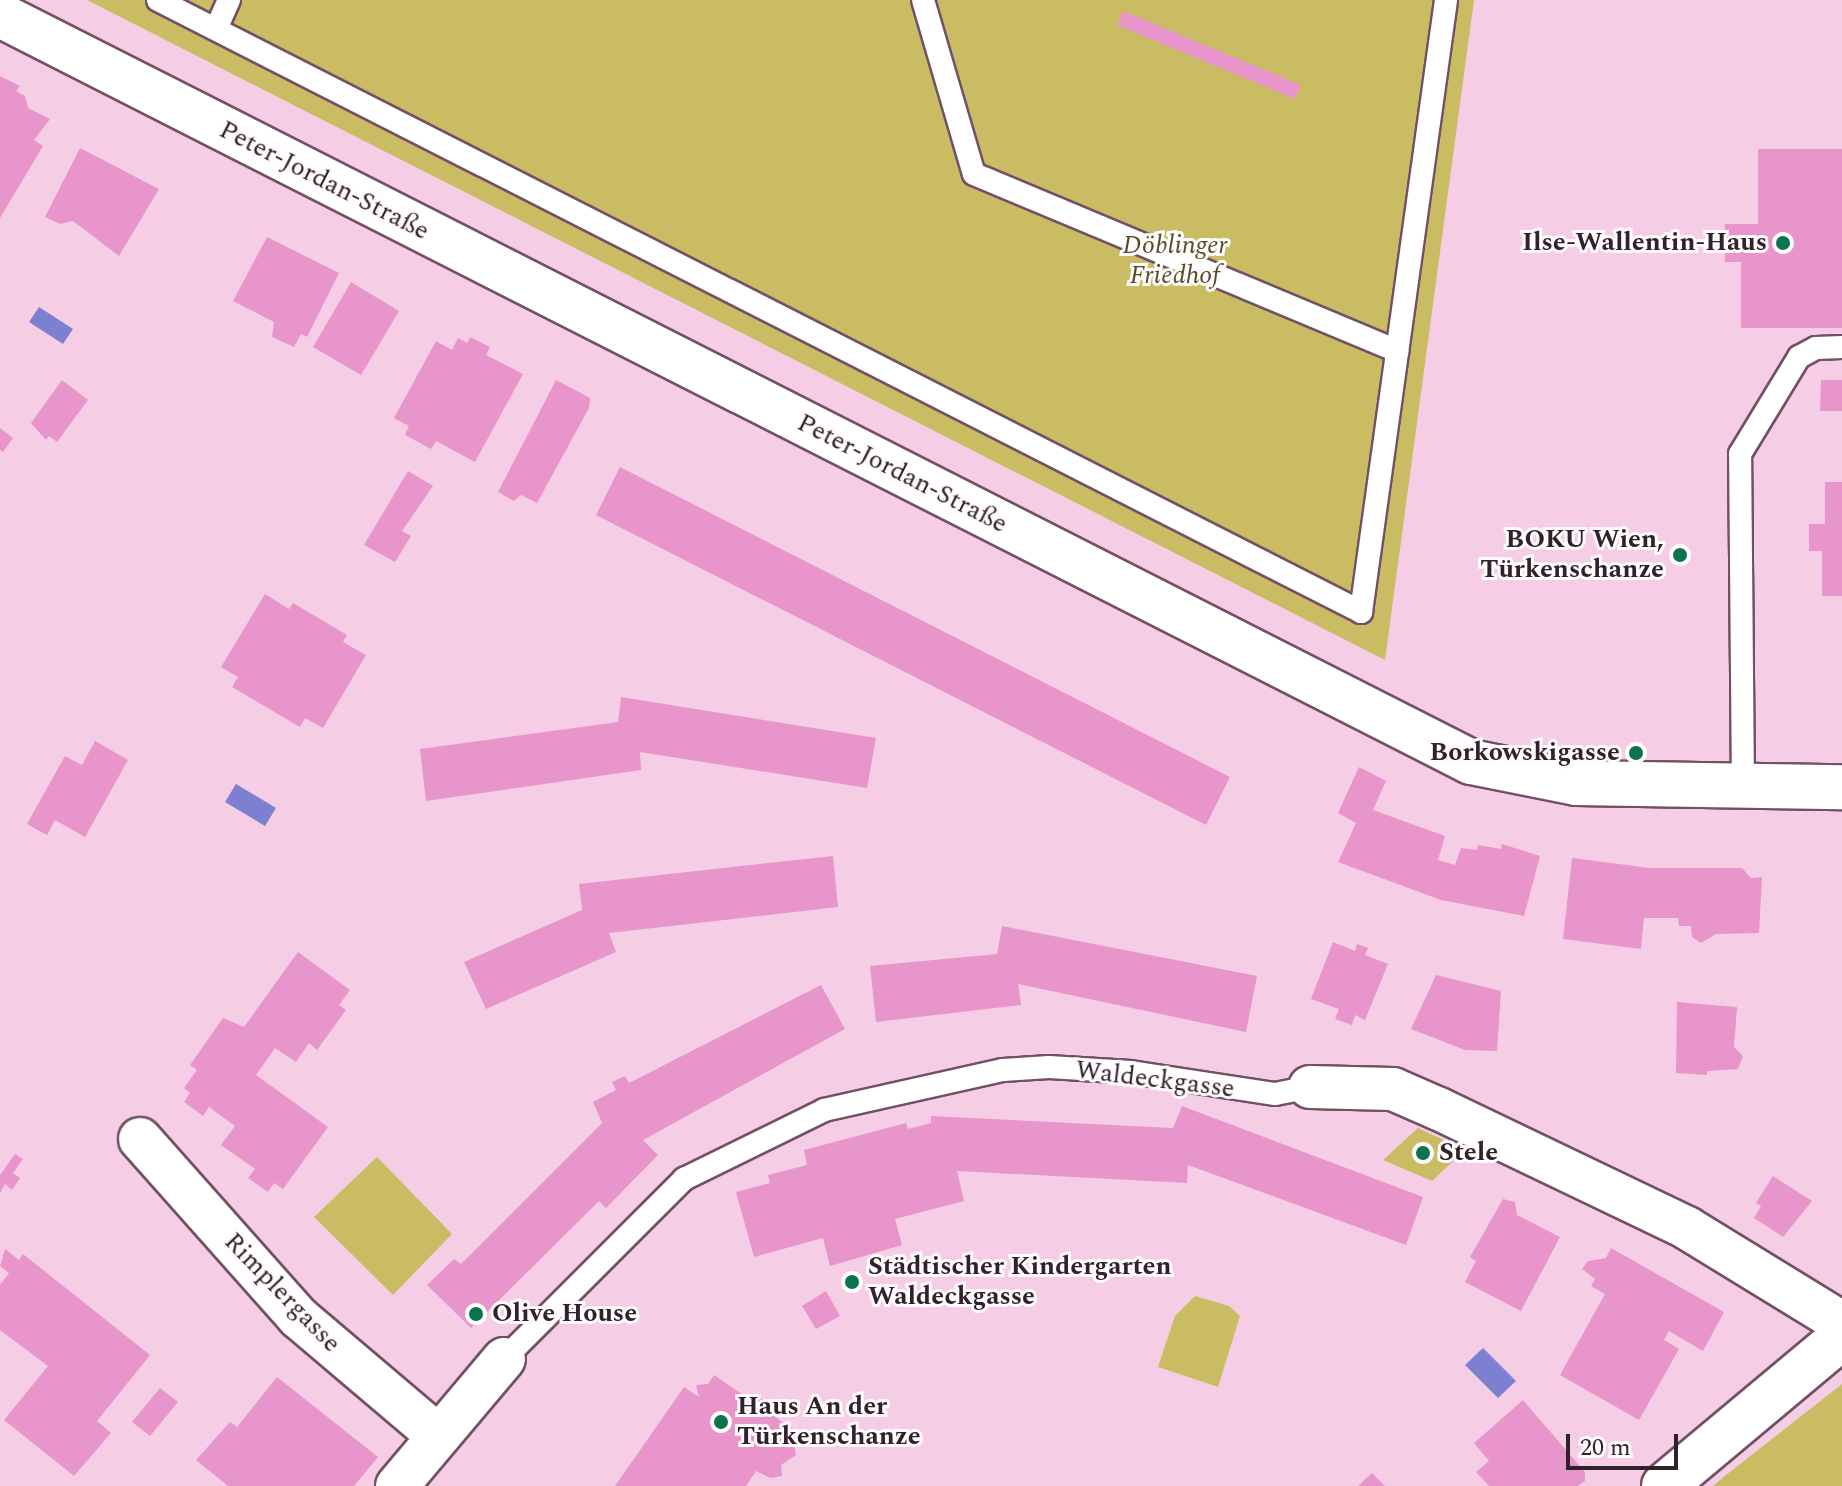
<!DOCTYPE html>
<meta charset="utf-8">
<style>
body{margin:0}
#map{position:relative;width:1842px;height:1486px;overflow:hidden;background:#f5cee6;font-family:Spectral,serif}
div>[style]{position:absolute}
.green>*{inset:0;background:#c9bc62}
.water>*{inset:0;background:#7d80d0}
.building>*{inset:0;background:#e795ca}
.roads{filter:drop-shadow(2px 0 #725166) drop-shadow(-2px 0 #725166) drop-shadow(0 2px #725166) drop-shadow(0 -2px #725166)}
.lane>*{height:22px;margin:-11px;padding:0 11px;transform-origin:11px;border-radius:11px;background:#fff}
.street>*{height:42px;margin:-21px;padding:0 21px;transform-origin:21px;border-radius:21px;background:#fff}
.secondary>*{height:44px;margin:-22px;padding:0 22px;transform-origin:22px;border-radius:22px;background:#fff}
.dots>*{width:22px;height:22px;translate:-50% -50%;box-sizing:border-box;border:4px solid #fffbfd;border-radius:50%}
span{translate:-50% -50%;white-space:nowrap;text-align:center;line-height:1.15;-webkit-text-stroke:6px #fffbfd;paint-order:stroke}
.street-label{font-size:26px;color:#30222b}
.poi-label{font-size:26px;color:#30222b;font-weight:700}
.right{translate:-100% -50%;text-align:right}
.left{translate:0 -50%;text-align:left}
.park-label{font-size:26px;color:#544e25;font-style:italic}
.scale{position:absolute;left:1566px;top:1434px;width:112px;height:36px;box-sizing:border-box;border:4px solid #30222b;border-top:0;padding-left:10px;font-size:24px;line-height:28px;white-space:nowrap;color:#30222b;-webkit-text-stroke:6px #fffbfd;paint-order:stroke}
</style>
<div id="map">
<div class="green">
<div style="clip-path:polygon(87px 0,1474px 0,1385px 660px)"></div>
<div style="clip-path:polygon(1418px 1128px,1465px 1150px,1432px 1181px,1383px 1160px)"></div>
<div style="clip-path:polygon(377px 1157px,452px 1234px,393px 1295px,314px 1217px)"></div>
<div style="clip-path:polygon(1195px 1296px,1229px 1306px,1240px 1316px,1218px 1387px,1158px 1367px,1175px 1316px)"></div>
<div style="clip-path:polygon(1842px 1384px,1842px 1486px,1713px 1486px,1726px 1475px)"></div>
</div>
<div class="water">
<div style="clip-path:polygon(39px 307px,73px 329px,63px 344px,29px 322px)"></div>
<div style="clip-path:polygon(236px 784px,276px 808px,265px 826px,225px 802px)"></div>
<div style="clip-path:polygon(1483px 1348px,1516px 1381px,1498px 1398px,1465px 1365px)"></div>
</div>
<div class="building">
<div style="clip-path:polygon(1123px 11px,1301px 85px,1295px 99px,1117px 25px)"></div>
<div style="clip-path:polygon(0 76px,20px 86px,16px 91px,25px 96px,28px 108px,50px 119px,34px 140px,43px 146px,0 218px)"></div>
<div style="clip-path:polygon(80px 148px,159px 189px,119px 256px,73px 221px,60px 224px,45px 217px)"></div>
<div style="clip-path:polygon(1758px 149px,1842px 149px,1842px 328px,1741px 328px,1741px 262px,1725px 262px,1725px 224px,1758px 224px)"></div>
<div style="clip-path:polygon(267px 237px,339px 273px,307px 337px,301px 334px,294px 347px,272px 337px,274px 322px,233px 301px)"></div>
<div style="clip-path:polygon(351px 282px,399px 311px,361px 375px,313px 347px)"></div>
<div style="clip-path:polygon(470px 337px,490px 347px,486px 355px,523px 374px,475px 462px,436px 441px,431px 449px,405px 435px,409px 426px,394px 418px,436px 341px,452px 350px,458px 338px,467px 343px)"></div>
<div style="clip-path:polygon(62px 380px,88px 400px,57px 442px,49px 436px,46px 440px,31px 423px)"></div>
<div style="clip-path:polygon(556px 380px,590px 398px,589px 408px,537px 503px,521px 495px,514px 501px,498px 492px)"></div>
<div style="clip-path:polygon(1821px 380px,1842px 380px,1842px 411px,1820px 411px)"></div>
<div style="clip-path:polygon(0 428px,13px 438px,3px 452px,0 450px)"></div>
<div style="clip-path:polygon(620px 467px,1230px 777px,1206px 825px,596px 515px)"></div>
<div style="clip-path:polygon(408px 471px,433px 486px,402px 531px,411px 536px,395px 562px,364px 545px)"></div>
<div style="clip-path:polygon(1825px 482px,1842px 482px,1842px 596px,1822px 596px,1822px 551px,1809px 551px,1809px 524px,1825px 524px)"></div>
<div style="clip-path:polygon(265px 594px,289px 609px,293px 603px,347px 635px,343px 642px,366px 655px,323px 728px,305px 718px,300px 727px,232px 687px,238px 677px,221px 667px)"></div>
<div style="clip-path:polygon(621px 697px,876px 738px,867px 788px,640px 752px,641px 770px,426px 801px,420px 749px,618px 722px)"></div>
<div style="clip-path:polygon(95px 741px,128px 760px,85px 837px,55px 820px,47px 835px,27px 824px,65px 756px,82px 765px)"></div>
<div style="clip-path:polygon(1359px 767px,1386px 781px,1373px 810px,1445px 836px,1438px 860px,1455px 865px,1461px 848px,1477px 850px,1478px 845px,1501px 849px,1502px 844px,1540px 856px,1524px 916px,1441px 900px,1338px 862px,1356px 823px,1338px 813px)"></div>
<div style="clip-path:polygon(833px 856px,838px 907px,609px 933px,616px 952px,486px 1009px,464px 962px,582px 910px,579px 884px)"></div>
<div style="clip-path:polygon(1572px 858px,1650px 868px,1742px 868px,1751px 878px,1762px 877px,1759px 933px,1716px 934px,1701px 943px,1692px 937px,1691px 926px,1679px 926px,1678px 918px,1644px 918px,1641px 949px,1563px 939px)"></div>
<div style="clip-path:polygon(1002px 926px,1257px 976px,1246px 1032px,1018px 984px,1021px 1005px,876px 1022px,870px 966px,997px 954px)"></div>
<div style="clip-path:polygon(1333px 942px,1355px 951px,1357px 944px,1368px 948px,1365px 955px,1388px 964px,1365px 1020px,1355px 1015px,1352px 1025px,1335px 1019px,1339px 1009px,1311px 999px)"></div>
<div style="clip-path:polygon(298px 952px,350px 990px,339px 1005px,346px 1010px,317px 1050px,309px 1043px,296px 1062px,275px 1048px,256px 1075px,328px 1127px,283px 1189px,274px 1183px,268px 1192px,248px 1178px,255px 1169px,221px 1145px,235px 1126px,209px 1107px,203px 1116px,184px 1102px,190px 1093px,184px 1088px,197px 1070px,190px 1065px,223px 1018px,244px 1027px)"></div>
<div style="clip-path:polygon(1436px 975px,1501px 991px,1497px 1051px,1465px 1050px,1411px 1029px)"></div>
<div style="clip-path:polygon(821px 985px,845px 1029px,643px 1140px,658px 1155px,606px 1208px,599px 1201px,471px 1328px,427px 1285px,454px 1259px,461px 1264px,602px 1123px,593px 1102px,616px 1090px,612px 1082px,625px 1076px,629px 1083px)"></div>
<div style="clip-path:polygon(1677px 1002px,1737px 1007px,1734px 1047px,1743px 1056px,1738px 1069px,1707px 1071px,1707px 1075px,1676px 1073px)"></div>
<div style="clip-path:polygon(1182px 1106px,1423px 1197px,1406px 1245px,1188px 1165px,1187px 1183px,957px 1171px,964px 1201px,895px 1219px,902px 1245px,830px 1266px,823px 1238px,754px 1257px,736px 1192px,770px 1183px,768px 1175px,807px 1165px,804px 1150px,906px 1123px,908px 1129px,931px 1123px,931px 1116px,1173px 1128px)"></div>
<div style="clip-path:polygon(15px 1154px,23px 1159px,13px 1173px,20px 1178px,12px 1190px,5px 1184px,0 1193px,0 1175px)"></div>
<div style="clip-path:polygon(1773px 1176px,1812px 1201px,1783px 1237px,1754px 1218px,1761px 1206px,1756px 1203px)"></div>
<div style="clip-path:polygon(1503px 1199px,1515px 1202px,1517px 1215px,1560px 1237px,1521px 1311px,1465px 1282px,1476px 1261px,1470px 1257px)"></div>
<div style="clip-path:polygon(1611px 1248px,1724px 1312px,1703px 1351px,1669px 1331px,1664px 1340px,1679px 1349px,1639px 1420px,1560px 1375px,1605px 1294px,1591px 1286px,1595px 1279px,1582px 1269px,1588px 1261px,1606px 1258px)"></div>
<div style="clip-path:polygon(5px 1249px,19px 1260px,23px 1254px,150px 1355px,97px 1421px,111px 1433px,74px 1476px,4px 1420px,48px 1366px,0 1330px,0 1285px,9px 1273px,0 1266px)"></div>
<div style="clip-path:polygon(826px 1291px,840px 1316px,816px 1329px,802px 1306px)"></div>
<div style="clip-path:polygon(714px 1375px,749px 1399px,757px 1395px,766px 1402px,765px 1410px,800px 1434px,794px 1444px,796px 1455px,781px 1465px,782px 1476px,770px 1478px,756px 1471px,746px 1486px,615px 1486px,684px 1387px,699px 1397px,696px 1385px,708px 1384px)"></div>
<div style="clip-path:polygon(277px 1377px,378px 1457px,354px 1486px,228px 1486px,196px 1460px,230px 1422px,237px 1427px)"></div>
<div style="clip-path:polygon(160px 1388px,178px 1402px,150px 1436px,132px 1422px)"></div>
<div style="clip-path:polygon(1523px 1400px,1585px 1472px,1585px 1481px,1578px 1486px,1489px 1486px,1476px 1472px,1489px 1461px,1474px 1443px)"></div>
<div style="clip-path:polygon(1372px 1473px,1385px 1486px,1358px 1486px)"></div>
</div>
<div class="roads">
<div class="lane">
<div style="left:158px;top:0;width:1350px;rotate:26.96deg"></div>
<div style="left:1361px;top:612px;width:618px;rotate:-82.09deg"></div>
<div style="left:923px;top:0;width:181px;rotate:73.7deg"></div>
<div style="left:974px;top:174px;width:459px;rotate:22.7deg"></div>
<div style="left:216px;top:29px;width:32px;rotate:-66deg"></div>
<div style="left:1743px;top:788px;width:334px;rotate:-90.5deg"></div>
<div style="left:1740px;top:454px;width:114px;rotate:-58.7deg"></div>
<div style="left:1799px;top:357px;width:19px;rotate:-28deg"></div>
<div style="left:1816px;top:348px;width:26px;rotate:-2deg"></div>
<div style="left:504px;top:1359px;width:255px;rotate:-45deg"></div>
<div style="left:684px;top:1179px;width:156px;rotate:-26.2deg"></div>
<div style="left:824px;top:1110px;width:183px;rotate:-12.6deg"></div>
<div style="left:1003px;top:1070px;width:46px;rotate:-3.7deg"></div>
<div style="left:1049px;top:1067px;width:82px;rotate:3.5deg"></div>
<div style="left:1131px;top:1072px;width:146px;rotate:8.7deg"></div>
<div style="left:1275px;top:1094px;width:36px;rotate:-11deg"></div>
</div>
<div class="street">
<div style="left:1310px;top:1087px;width:83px;rotate:1.4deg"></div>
<div style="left:1393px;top:1089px;width:50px;rotate:23.5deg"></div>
<div style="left:1439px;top:1109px;width:275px;rotate:25.6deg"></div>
<div style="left:1687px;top:1228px;width:182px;rotate:31.5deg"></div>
<div style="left:140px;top:1139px;width:238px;rotate:48.4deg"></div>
<div style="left:298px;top:1317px;width:182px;rotate:40.3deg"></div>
<div style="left:397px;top:1486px;width:166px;rotate:-49.9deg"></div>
</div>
<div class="secondary">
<div style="left:0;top:15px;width:1650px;rotate:26.92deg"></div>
<div style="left:1471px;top:762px;width:107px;rotate:11.3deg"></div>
<div style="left:1576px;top:783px;width:266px;rotate:0.9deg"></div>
<div style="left:1664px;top:1486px;width:232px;rotate:-39.9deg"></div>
</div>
</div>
<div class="dots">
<div style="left:1783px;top:243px;background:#09744d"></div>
<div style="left:1680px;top:555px;background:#09744d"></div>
<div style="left:1636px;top:753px;background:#09744d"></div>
<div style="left:1423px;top:1153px;background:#09744d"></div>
<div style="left:852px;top:1282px;background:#09744d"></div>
<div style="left:476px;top:1314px;background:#09744d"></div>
<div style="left:721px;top:1422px;background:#09744d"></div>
</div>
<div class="street-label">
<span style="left:324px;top:181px;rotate:27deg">Peter-Jordan-Straße</span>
<span style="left:902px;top:474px;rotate:27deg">Peter-Jordan-Straße</span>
<span style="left:1155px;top:1080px;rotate:7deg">Waldeckgasse</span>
<span style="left:282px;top:1293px;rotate:46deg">Rimplergasse</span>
</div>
<div class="poi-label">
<span class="right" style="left:1767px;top:243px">Ilse-Wallentin-Haus</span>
<span class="right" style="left:1664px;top:555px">BOKU Wien,<br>Türkenschanze</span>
<span class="right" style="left:1620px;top:753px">Borkowskigasse</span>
<span class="left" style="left:1439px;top:1153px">Stele</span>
<span class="left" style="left:868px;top:1282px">Städtischer Kindergarten<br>Waldeckgasse</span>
<span class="left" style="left:492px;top:1314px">Olive House</span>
<span class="left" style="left:737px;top:1422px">Haus An der<br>Türkenschanze</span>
</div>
<div class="park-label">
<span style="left:1175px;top:261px">Döblinger<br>Friedhof</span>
</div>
<div class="scale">20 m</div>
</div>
